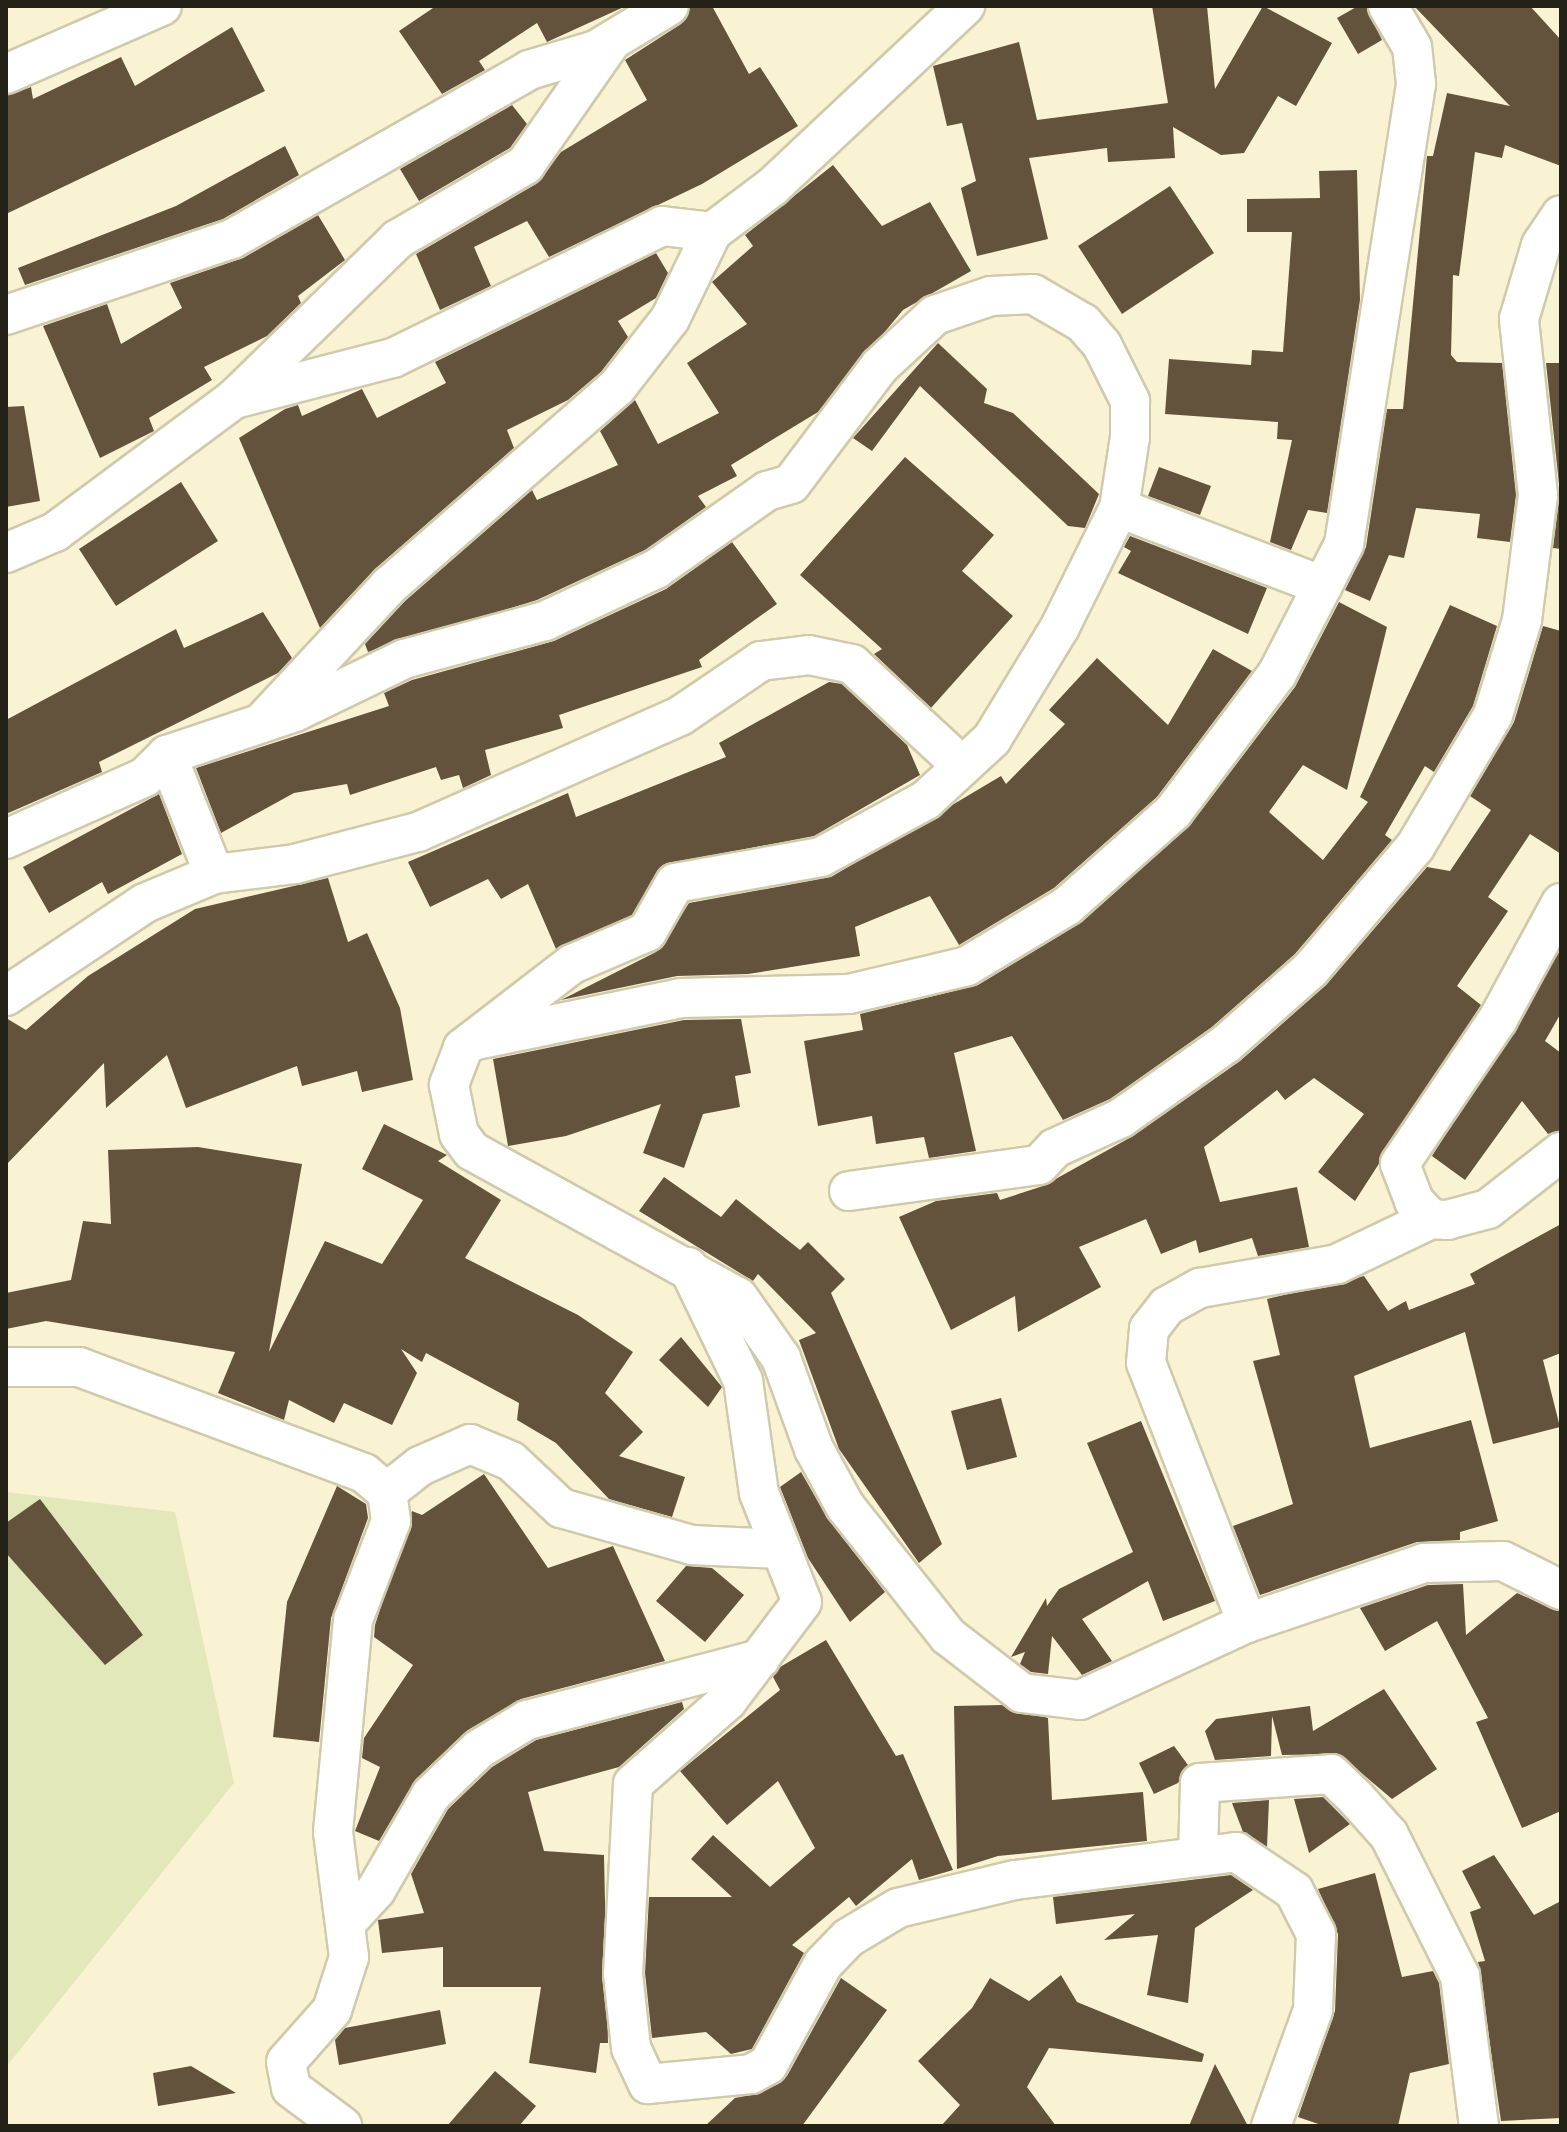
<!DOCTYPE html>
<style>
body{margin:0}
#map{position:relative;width:1567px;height:2132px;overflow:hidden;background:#f9f3d4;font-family:"Open Sans",sans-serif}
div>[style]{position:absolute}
.green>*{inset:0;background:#e2e8b9}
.building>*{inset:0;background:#63523c}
.roads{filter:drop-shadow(2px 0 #d0caac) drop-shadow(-2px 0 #d0caac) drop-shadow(0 2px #d0caac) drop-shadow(0 -2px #d0caac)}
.minor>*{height:38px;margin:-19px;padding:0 19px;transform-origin:19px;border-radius:19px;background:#fff}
span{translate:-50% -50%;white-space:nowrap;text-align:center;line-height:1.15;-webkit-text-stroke:8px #fff;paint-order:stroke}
.frame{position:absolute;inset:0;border:8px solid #242217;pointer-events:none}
</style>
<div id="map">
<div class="green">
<div style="clip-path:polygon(6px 1492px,175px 1512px,234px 1783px,6px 2067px)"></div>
</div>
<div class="building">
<div style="clip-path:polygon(436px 6px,626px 6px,547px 42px,537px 23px,479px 61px,485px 70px,442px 94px,399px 31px)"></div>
<div style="clip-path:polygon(691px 6px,712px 6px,749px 74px,760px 67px,798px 126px,702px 184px,549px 257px,527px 221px,474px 247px,491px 286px,440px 310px,416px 254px,536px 184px,561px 152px,647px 100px,625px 60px,681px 24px)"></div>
<div style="clip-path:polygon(1152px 6px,1207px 6px,1215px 89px,1263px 6px,1332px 43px,1296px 106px,1278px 96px,1244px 153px,1221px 155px,1173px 127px,1175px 158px,1108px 162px,1107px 148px,1029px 158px,1048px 239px,977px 256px,961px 188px,976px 181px,962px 123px,947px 126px,933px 66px,1019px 42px,1037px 120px,1168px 103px)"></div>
<div style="clip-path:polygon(1358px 6px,1366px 6px,1382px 40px,1358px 54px,1337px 18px)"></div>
<div style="clip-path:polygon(1414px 6px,1530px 6px,1561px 40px,1561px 166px,1505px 145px,1502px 158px,1475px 152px,1459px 276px,1453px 275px,1451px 355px,1457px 362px,1502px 363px,1516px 495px,1510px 542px,1477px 538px,1480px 514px,1416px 508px,1404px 558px,1389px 555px,1370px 601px,1345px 590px,1366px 547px,1387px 409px,1403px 409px,1427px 156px,1433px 156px,1447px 93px,1510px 106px)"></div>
<div style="clip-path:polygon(232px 27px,265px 91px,6px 214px,6px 96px,31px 87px,33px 99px,121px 57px,135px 86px)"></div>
<div style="clip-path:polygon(512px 105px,527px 124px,510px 148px,419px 201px,400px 169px)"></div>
<div style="clip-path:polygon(285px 146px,299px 175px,223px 219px,25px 285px,18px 268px,176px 206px)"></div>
<div style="clip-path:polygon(833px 165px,882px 226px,930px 202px,971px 271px,903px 310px,818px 412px,731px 465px,737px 476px,698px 496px,706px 507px,645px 550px,537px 600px,368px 652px,365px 644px,405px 601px,532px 490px,537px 500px,618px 465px,600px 431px,635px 400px,658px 444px,719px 413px,687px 363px,747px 324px,712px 282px,753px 246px,745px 235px)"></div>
<div style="clip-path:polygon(1357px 170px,1360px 300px,1327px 513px,1308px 510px,1291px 550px,1270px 542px,1292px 440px,1277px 439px,1278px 422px,1165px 414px,1169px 359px,1251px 365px,1252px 350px,1283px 352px,1292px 232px,1247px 232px,1247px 199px,1320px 198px,1319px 171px)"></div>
<div style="clip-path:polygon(1170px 186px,1214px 253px,1122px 314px,1078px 246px)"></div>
<div style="clip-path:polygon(318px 215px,345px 260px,298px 296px,301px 303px,267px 336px,204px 367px,212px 380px,149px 418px,154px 431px,100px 458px,43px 326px,107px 304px,121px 344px,182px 308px,170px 283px,243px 258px)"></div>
<div style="clip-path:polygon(656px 253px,668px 273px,656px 298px,618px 321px,628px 337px,601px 372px,568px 400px,507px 430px,514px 448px,375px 569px,320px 628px,239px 438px,285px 409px,298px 405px,302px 416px,362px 389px,377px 418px,446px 383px,435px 362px)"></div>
<div style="clip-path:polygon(938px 343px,987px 389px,984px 403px,1013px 413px,1099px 494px,1085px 528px,1068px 526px,920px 386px,872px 451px,853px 438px)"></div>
<div style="clip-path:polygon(1546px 363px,1561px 363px,1561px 549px,1553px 548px,1560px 493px)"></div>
<div style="clip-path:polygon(24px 406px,40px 501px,6px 507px,6px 407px)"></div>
<div style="clip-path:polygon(905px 457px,994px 535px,962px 571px,1013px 616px,931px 708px,874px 654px,882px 649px,800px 575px)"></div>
<div style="clip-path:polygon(1159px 467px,1211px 486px,1200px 515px,1148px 496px)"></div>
<div style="clip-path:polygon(181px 482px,218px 541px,116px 606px,79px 549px)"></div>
<div style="clip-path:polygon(1130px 536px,1267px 588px,1248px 634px,1118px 573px,1131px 551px,1124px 547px)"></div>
<div style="clip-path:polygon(732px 542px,777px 604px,699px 660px,702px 667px,559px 715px,563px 728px,485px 750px,491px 775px,463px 788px,459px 775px,441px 780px,436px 767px,350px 795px,347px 784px,294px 793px,221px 833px,196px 768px,389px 706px,384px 693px,412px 680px,554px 641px,666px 589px)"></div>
<div style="clip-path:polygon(1339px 602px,1387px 627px,1347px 790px,1303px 765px,1269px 812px,1323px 860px,1368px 802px,1360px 797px,1450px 605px,1497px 626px,1473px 706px,1434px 772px,1425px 766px,1385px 835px,1392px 840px,1295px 954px,1212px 1027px,1110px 1099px,1063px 1120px,1012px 1036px,954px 1053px,976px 1151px,929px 1158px,924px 1137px,876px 1144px,872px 1116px,818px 1126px,804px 1041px,863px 1030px,860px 1014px,978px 985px,1082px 922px,1190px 825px,1295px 687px)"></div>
<div style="clip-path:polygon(263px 612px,292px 658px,278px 673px,99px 762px,102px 772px,6px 814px,6px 720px,176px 629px,184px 648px)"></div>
<div style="clip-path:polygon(1543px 626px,1561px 631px,1561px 854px,1530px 834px,1488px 897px,1508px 911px,1457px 986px,1481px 1005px,1355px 1201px,1318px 1172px,1364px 1114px,1314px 1078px,1285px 1100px,1277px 1090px,1204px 1147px,1220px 1202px,1297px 1187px,1309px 1247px,1258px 1256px,1252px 1238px,1199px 1253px,1196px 1240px,1161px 1254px,1146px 1219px,1079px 1247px,1101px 1287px,1018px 1332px,1015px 1296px,951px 1330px,899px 1217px,936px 1201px,997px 1193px,1000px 1200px,1043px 1186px,1133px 1136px,1240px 1061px,1326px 985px,1427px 867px,1450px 871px,1491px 810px,1470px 796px,1514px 722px)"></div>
<div style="clip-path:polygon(1213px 649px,1252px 671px,1157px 797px,1054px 888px,959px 945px,930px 896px,855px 927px,860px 956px,748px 974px,677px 976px,561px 1000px,656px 952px,689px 903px,831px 877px,1001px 776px,1006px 784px,1065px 724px,1049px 710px,1097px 658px,1168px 725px)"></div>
<div style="clip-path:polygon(829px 682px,842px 684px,907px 745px,920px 775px,814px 836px,663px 865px,632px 915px,556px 949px,528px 884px,501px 899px,488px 879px,430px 907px,408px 862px,568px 793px,576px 817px,726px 757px,719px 743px)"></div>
<div style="clip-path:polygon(159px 794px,182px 854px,108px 894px,102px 882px,49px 913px,23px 867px)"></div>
<div style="clip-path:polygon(328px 878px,348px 942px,367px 933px,400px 1008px,413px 1080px,362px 1092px,357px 1071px,302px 1086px,297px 1066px,186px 1108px,167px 1055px,106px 1108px,104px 1063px,6px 1165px,6px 1018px,26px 1030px,88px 976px,195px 909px)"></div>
<div style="clip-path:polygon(1561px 949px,1561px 1013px,1545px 1041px,1561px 1053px,1561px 1130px,1548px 1134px,1522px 1101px,1465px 1180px,1432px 1156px)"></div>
<div style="clip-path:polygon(741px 1019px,751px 1073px,735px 1076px,740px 1107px,703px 1114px,684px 1168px,643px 1153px,661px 1104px,566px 1136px,508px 1146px,493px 1059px,684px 1020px)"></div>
<div style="clip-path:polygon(384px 1124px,447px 1155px,438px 1161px,501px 1200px,465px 1258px,578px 1315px,633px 1352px,605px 1393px,643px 1432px,619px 1456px,685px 1477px,672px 1517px,609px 1499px,556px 1443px,517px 1420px,519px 1403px,426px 1353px,422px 1362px,401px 1349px,417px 1373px,392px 1425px,344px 1403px,334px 1423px,289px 1400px,284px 1420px,218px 1393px,235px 1352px,46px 1321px,6px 1329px,6px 1293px,71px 1280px,83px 1221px,111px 1224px,108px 1150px,198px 1147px,302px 1164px,269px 1352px,325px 1241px,382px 1264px,423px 1200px,362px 1169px)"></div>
<div style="clip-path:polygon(664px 1177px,721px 1217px,736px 1199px,800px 1250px,808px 1242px,845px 1279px,831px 1293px,942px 1544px,919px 1563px,839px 1449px,799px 1340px,816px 1333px,758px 1274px,753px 1281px,639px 1211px)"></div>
<div style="clip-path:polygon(1561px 1224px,1561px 1353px,1543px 1360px,1560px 1427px,1493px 1444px,1465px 1332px,1354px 1376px,1370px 1448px,1471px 1420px,1498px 1521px,1460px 1532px,1460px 1540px,1417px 1542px,1260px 1595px,1233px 1526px,1293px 1504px,1253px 1361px,1280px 1355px,1267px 1299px,1364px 1276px,1388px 1311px,1406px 1301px,1409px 1310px,1475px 1284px,1470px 1274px)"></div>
<div style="clip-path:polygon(681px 1337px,722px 1387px,708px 1407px,659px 1360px)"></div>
<div style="clip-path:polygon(1001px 1398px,1017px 1457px,967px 1470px,951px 1411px)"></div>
<div style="clip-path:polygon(1141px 1421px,1215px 1601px,1163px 1621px,1148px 1581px,1082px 1619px,1112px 1661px,1082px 1675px,1052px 1636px,1048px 1674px,1031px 1672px,1020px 1664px,1025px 1652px,1011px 1657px,1046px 1598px,1047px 1606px,1059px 1589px,1133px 1552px,1087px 1443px)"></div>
<div style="clip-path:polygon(801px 1472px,828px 1519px,885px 1592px,850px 1622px,808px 1558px,780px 1487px)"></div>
<div style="clip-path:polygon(484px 1474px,548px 1568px,613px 1546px,665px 1661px,521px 1699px,468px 1730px,416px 1779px,379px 1841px,355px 1831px,380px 1767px,362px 1758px,364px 1738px,413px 1665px,374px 1637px,375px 1625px,412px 1511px,422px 1515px)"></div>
<div style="clip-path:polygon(337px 1486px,366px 1504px,368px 1518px,331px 1618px,319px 1742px,273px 1737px,287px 1602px)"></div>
<div style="clip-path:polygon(40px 1499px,143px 1635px,105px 1665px,6px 1553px,6px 1523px)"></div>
<div style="clip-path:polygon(686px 1566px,712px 1568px,744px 1595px,705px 1642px,656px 1601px)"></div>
<div style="clip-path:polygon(1463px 1584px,1466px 1635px,1517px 1593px,1561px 1612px,1561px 1811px,1522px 1828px,1476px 1722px,1488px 1718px,1437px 1621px,1385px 1651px,1360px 1608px,1428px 1585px)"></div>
<div style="clip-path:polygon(826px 1640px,896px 1756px,903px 1754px,953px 1870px,919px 1880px,912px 1859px,856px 1906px,849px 1897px,792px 1945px,804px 1953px,752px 2049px,731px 2054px,706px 2032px,652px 2038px,645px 1973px,649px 1897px,732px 1897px,691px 1859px,713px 1835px,770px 1887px,815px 1848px,778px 1781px,727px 1825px,680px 1771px,780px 1690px,773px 1677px,780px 1667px)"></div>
<div style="clip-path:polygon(1384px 1689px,1437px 1769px,1392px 1799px,1339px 1754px,1282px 1755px,1272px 1716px,1271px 1756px,1215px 1760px,1205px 1731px,1216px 1719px,1310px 1706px,1313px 1731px)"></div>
<div style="clip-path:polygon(682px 1702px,684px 1709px,619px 1767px,528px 1792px,544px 1851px,604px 1855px,608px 2043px,600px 2043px,596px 2073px,529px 2063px,541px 1987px,443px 1987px,443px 1947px,382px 1953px,378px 1920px,424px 1913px,411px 1874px,448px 1809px,492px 1767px,536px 1740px)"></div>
<div style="clip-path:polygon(1002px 1705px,1048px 1718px,1052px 1800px,1143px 1792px,1147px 1841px,998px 1856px,957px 1869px,954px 1706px)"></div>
<div style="clip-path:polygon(1174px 1746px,1188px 1765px,1178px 1783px,1154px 1794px,1139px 1763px)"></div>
<div style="clip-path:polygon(1323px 1797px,1350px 1824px,1309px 1853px,1294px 1799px)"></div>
<div style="clip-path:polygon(1269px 1800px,1267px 1847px,1243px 1832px,1232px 1803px)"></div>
<div style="clip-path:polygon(1494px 1855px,1534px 1915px,1561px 1901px,1561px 2118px,1501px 2121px,1478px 1962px,1485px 1961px,1470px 1912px,1481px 1908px,1462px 1871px)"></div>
<div style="clip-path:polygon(1375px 1873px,1402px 1977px,1433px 1971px,1439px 1983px,1449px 2064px,1410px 2073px,1398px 2126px,1324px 2126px,1298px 2117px,1335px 2011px,1338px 1934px,1318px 1889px)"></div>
<div style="clip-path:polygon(1231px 1875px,1253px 1890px,1195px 1928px,1188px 2003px,1147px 1995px,1158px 1935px,1104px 1940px,1135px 1914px,1056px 1924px,1053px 1897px)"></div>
<div style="clip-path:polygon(1061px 1975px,1077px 2002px,1204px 2054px,1202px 2062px,1049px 2048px,1027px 2087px,1056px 2126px,941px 2126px,960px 2105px,918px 2061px,972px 2008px,990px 1978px,1029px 2001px)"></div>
<div style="clip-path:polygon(841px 1978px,887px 2010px,802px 2126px,705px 2126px,735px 2098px,761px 2093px,787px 2076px)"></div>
<div style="clip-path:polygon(440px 2010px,446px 2044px,339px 2065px,335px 2040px,345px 2028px)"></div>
<div style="clip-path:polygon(1215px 2064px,1248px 2126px,1189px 2126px)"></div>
<div style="clip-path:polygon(191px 2066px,236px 2093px,158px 2106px,153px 2073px)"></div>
<div style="clip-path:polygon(495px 2071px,536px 2106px,519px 2126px,447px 2126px)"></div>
</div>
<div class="roads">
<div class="minor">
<div style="left:6px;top:74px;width:170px;rotate:-23.6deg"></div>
<div style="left:6px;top:315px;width:238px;rotate:-18.6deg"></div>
<div style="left:232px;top:239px;width:342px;rotate:-29.6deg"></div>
<div style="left:529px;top:70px;width:70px;rotate:-16.6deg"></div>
<div style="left:596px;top:50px;width:85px;rotate:-31.1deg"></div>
<div style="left:234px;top:399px;width:164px;rotate:-14.5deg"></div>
<div style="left:393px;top:358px;width:300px;rotate:-26.1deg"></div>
<div style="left:662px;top:226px;width:50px;rotate:6.8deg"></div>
<div style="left:712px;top:232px;width:75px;rotate:-36.9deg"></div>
<div style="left:772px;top:187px;width:265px;rotate:-43.2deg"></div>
<div style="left:1119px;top:508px;width:218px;rotate:20.9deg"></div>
<div style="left:6px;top:553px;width:53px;rotate:-23.2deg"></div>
<div style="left:55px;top:532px;width:223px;rotate:-36.6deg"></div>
<div style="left:234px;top:399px;width:229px;rotate:-44.3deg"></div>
<div style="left:398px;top:239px;width:147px;rotate:-30.2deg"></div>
<div style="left:525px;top:165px;width:149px;rotate:-55.1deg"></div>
<div style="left:265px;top:719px;width:183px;rotate:-47deg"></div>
<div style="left:390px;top:585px;width:301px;rotate:-41.1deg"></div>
<div style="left:617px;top:387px;width:86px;rotate:-52.1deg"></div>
<div style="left:670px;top:319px;width:97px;rotate:-64.2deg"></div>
<div style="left:6px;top:839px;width:152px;rotate:-24deg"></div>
<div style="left:145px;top:777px;width:31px;rotate:-45deg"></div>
<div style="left:167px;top:755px;width:135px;rotate:-18.6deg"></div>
<div style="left:295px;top:712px;width:121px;rotate:-25.9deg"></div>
<div style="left:404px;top:659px;width:146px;rotate:-15.1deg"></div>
<div style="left:545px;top:621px;width:123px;rotate:-25.1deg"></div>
<div style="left:656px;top:569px;width:136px;rotate:-35.1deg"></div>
<div style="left:767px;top:491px;width:25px;rotate:-16deg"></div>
<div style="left:791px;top:484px;width:148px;rotate:-53deg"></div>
<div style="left:880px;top:366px;width:75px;rotate:-42.8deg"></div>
<div style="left:935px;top:315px;width:59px;rotate:-18.7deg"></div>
<div style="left:991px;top:296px;width:42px;rotate:-2.7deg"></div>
<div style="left:1033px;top:294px;width:58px;rotate:30.1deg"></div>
<div style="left:1083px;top:323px;width:29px;rotate:49deg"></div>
<div style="left:1102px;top:345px;width:63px;rotate:63.4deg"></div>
<div style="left:1130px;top:401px;width:36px;rotate:90deg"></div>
<div style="left:1130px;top:437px;width:72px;rotate:98.8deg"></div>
<div style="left:1119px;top:508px;width:133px;rotate:116.4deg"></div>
<div style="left:1060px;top:627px;width:131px;rotate:121.3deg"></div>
<div style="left:992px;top:739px;width:90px;rotate:137.3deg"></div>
<div style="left:926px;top:800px;width:119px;rotate:151.5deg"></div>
<div style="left:821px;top:857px;width:148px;rotate:169.9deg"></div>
<div style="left:675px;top:883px;width:56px;rotate:119.7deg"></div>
<div style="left:647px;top:932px;width:82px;rotate:156.9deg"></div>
<div style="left:572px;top:964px;width:138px;rotate:142.4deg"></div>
<div style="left:463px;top:1048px;width:40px;rotate:111deg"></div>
<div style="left:449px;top:1085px;width:50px;rotate:78.5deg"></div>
<div style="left:459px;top:1134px;width:21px;rotate:53deg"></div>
<div style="left:472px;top:1151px;width:303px;rotate:28.8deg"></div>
<div style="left:738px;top:1297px;width:75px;rotate:54.8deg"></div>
<div style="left:781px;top:1358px;width:97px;rotate:70.1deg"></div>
<div style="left:814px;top:1449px;width:65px;rotate:61.5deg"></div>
<div style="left:845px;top:1506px;width:166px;rotate:51.6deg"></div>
<div style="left:948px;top:1636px;width:93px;rotate:37.6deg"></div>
<div style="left:1022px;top:1693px;width:58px;rotate:6.9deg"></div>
<div style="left:1080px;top:1700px;width:184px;rotate:-24.8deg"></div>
<div style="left:1247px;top:1623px;width:187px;rotate:-18.7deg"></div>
<div style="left:1424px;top:1563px;width:79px;rotate:-1.5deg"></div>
<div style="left:1503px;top:1561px;width:65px;rotate:26.6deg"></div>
<div style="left:214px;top:874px;width:82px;rotate:-7deg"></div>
<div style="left:295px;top:864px;width:127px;rotate:-14.6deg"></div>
<div style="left:418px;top:832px;width:287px;rotate:-23.9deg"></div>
<div style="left:680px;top:716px;width:98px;rotate:-34.2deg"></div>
<div style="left:761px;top:661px;width:48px;rotate:-7.1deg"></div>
<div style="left:809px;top:655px;width:44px;rotate:11.8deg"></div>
<div style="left:852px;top:664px;width:150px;rotate:42.8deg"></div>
<div style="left:1561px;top:903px;width:132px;rotate:118.5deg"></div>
<div style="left:1498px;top:1019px;width:175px;rotate:124.1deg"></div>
<div style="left:1400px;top:1164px;width:40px;rotate:69deg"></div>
<div style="left:1414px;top:1201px;width:25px;rotate:47deg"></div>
<div style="left:1431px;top:1219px;width:16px;rotate:4deg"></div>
<div style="left:1447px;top:1220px;width:42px;rotate:-15deg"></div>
<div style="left:1488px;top:1209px;width:93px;rotate:-38deg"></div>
<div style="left:6px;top:996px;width:167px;rotate:-33.8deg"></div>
<div style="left:145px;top:903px;width:75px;rotate:-22.8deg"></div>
<div style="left:214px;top:874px;width:128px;rotate:-111.6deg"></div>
<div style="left:472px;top:1041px;width:213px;rotate:-11.6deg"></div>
<div style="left:681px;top:998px;width:168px;rotate:-1.4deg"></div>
<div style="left:849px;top:994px;width:121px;rotate:-13.3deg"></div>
<div style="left:967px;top:966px;width:117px;rotate:-31deg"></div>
<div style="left:1067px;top:906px;width:142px;rotate:-41.6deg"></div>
<div style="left:1173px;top:812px;width:173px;rotate:-53deg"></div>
<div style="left:1277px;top:674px;width:146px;rotate:-62.7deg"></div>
<div style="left:1344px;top:544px;width:466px;rotate:-81.1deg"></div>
<div style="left:1416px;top:84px;width:37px;rotate:-96deg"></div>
<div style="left:1412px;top:47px;width:48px;rotate:-120.3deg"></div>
<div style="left:849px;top:1191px;width:192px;rotate:-7.8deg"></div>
<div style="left:1039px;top:1165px;width:23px;rotate:-47deg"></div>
<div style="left:1055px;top:1148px;width:72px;rotate:-24.4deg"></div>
<div style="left:1121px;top:1118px;width:128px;rotate:-35.2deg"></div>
<div style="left:1226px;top:1044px;width:113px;rotate:-41.4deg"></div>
<div style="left:1311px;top:969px;width:160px;rotate:-49.6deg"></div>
<div style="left:1415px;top:847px;width:153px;rotate:-59.4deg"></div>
<div style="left:1493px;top:715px;width:99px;rotate:-73deg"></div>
<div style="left:1522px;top:620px;width:126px;rotate:-82.7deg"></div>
<div style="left:1538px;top:495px;width:177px;rotate:-96.2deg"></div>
<div style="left:1519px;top:319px;width:77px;rotate:-73.4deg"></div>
<div style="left:1541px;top:245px;width:36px;rotate:-56deg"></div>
<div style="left:688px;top:1267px;width:127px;rotate:64.2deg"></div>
<div style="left:743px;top:1381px;width:113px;rotate:81.9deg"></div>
<div style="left:759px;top:1493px;width:117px;rotate:68.5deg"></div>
<div style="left:802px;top:1602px;width:124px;rotate:127.1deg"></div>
<div style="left:727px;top:1701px;width:125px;rotate:138.6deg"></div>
<div style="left:633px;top:1784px;width:190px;rotate:93deg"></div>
<div style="left:623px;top:1974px;width:74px;rotate:83.8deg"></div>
<div style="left:631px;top:2048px;width:40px;rotate:65deg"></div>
<div style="left:648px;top:2084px;width:103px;rotate:-5.5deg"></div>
<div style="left:751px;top:2074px;width:19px;rotate:-28deg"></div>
<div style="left:768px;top:2065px;width:115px;rotate:-61.4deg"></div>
<div style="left:823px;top:1964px;width:36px;rotate:-46deg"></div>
<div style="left:848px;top:1938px;width:58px;rotate:-31deg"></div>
<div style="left:898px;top:1908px;width:120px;rotate:-13.5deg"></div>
<div style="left:1015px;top:1880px;width:223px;rotate:-7.2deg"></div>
<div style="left:1236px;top:1852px;width:70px;rotate:33.9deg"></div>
<div style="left:1294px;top:1891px;width:48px;rotate:62.9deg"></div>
<div style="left:1316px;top:1934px;width:76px;rotate:92.3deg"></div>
<div style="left:1313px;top:2010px;width:123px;rotate:109.9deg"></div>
<div style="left:6px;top:1367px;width:73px"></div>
<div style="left:79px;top:1367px;width:304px;rotate:20.4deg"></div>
<div style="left:364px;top:1473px;width:30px;rotate:40deg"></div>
<div style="left:387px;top:1492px;width:29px;rotate:82deg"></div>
<div style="left:391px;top:1521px;width:106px;rotate:111deg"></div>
<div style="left:353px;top:1620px;width:213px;rotate:95.4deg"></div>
<div style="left:333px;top:1832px;width:126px;rotate:82.7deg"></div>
<div style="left:349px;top:1957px;width:56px;rotate:107.8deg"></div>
<div style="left:332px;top:2010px;width:69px;rotate:131.5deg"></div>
<div style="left:286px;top:2062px;width:26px;rotate:79deg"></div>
<div style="left:291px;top:2088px;width:64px;rotate:36.7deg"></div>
<div style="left:387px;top:1492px;width:42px;rotate:-38.2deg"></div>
<div style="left:420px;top:1466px;width:55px;rotate:-23.7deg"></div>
<div style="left:470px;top:1444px;width:44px;rotate:22.5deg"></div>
<div style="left:511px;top:1461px;width:69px;rotate:43.2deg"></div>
<div style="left:561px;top:1508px;width:136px;rotate:15.8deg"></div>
<div style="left:692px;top:1545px;width:89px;rotate:2.6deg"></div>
<div style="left:1247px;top:1623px;width:279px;rotate:-111.2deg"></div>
<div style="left:1146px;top:1363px;width:34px;rotate:-85deg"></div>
<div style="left:1149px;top:1329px;width:29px;rotate:-52deg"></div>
<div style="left:1167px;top:1306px;width:38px;rotate:-29deg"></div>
<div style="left:1200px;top:1288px;width:139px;rotate:-9.9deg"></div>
<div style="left:1337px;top:1264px;width:104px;rotate:-25.6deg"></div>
<div style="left:1198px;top:1855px;width:72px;rotate:-88.4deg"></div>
<div style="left:1200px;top:1783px;width:131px;rotate:-3.9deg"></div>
<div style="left:1331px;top:1774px;width:33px;rotate:44deg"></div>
<div style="left:1355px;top:1797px;width:51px;rotate:48.2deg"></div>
<div style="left:1389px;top:1835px;width:158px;rotate:63.3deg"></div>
<div style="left:1460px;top:1976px;width:151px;rotate:82.8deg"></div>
<div style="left:346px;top:1923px;width:45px;rotate:-47.7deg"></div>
<div style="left:376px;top:1890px;width:110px;rotate:-59.9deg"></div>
<div style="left:431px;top:1795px;width:66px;rotate:-43.8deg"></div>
<div style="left:479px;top:1749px;width:56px;rotate:-31.1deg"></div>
<div style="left:527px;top:1720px;width:241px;rotate:-14.7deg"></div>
</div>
</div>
<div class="frame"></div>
</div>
